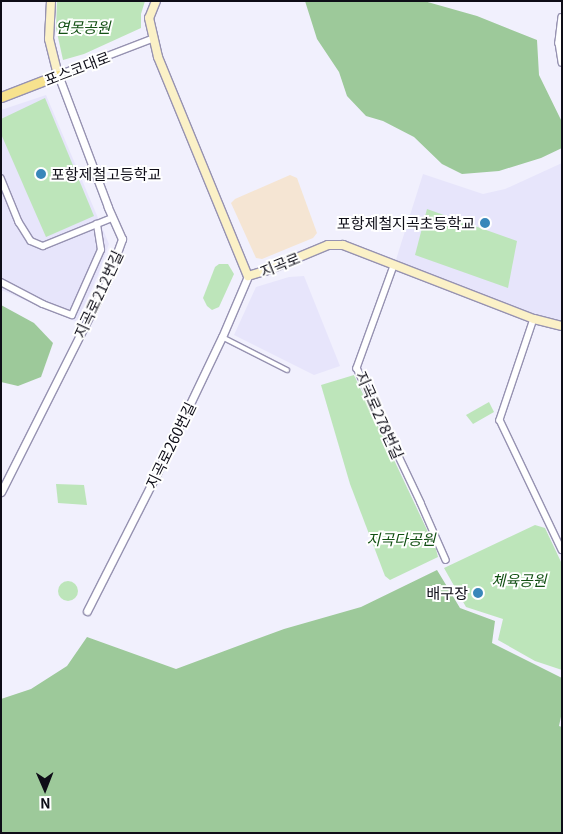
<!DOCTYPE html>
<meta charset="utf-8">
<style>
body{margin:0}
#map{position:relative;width:563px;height:834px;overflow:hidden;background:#f1f0fd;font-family:Georgia,"Noto Sans KR",serif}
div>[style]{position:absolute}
.commercial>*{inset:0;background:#f5e5d3}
.education>*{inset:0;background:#e7e5fb}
.green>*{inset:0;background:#bde5ba}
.round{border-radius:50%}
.forest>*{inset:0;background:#9dc99a}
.roads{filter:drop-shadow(1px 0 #9692b1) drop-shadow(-1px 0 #9692b1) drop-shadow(0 1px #9692b1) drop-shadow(0 -1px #9692b1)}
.pedestrian>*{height:4px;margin:-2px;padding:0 2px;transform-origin:2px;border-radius:2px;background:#fff}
.minor>*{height:5.5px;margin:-2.75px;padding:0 2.75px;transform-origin:2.75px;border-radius:2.75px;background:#fff}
.tertiary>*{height:7px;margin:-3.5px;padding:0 3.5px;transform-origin:3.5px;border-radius:3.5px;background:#fff}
.secondary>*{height:8px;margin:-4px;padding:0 4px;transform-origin:4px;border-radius:4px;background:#fbf1c7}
.primary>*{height:9px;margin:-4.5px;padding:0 4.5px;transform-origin:4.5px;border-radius:4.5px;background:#f7e28e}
.dots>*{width:14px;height:14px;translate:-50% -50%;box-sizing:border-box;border:2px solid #fff;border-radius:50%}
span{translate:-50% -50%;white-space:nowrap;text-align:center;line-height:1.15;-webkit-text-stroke:4px #fff;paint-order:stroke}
.park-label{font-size:15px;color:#135114;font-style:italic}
.street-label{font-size:15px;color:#0e0d17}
.poi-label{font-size:15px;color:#0e0d17}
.left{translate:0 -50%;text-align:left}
.right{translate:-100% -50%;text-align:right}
.frame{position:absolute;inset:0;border:2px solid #0e0d17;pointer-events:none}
.north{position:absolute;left:20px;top:764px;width:50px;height:50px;-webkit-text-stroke:4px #fff;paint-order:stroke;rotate:179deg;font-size:14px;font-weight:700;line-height:20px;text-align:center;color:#0e0d17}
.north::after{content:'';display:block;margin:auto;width:18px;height:22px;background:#0e0d17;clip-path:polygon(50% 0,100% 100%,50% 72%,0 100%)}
</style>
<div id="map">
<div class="commercial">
<div style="clip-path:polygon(290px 175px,297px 178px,317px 233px,313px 238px,262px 259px,256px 258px,231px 203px,235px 199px)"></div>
</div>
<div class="education">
<div style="clip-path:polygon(46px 95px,109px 244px,98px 275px,77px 322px,1px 290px,1px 110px)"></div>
<div style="clip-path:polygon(562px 163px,562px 326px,394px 266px,423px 174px,483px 194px,505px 189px)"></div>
<div style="clip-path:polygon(304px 276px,340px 366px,314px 375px,234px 335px,256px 287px,289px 277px)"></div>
</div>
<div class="green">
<div style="clip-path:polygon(57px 1px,145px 1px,141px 14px,141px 28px,84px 54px,63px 60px,56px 28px)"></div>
<div style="clip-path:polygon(45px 98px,94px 216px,46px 237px,1px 134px,1px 119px)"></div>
<div style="clip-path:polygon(427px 209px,517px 241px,508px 288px,415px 255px)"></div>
<div style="clip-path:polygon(219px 264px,228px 264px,234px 274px,219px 307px,212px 310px,207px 306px,203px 298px,215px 267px)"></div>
<div style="clip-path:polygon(354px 375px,436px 549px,438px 557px,390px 580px,385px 576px,350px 484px,321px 385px)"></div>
<div style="clip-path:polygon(489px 402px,494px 412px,473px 424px,466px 415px)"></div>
<div style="clip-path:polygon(56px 484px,84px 485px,87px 505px,58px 503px)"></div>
<div style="clip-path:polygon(535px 525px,545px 528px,562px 564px,562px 670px,535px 661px,498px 640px,503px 619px,466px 607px,444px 568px)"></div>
<div class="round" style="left:58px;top:581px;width:20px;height:20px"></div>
</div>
<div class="forest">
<div style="clip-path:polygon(305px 1px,424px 1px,477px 16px,537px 40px,539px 75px,562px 122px,562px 148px,541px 158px,499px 171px,462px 174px,442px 164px,414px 137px,383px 121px,366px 116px,347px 96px,339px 72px,317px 39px)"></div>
<div style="clip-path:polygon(1px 305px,34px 323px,53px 343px,41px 377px,18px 386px,1px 382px)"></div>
<div style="clip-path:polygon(437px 570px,460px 608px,495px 621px,492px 643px,562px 678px,562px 712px,559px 726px,562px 727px,562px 833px,1px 833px,1px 699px,31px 689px,67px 666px,87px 637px,176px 669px,284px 629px,361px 607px)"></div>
</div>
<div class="roads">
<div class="pedestrian">
<div style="left:222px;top:337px;width:73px;rotate:26.9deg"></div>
</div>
<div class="minor">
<div style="left:562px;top:17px;width:26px;rotate:97deg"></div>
<div style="left:559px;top:43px;width:20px;rotate:81deg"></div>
<div style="left:58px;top:75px;width:101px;rotate:-21deg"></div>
<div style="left:1px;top:178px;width:48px;rotate:67.8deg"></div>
<div style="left:19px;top:222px;width:22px;rotate:58deg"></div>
<div style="left:31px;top:241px;width:13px;rotate:23deg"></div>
<div style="left:43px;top:246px;width:74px;rotate:-22.1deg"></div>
<div style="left:394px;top:266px;width:109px;rotate:109.9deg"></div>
<div style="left:357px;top:368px;width:149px;rotate:64.6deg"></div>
<div style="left:421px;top:503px;width:62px;rotate:66.3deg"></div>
<div style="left:1px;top:282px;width:47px;rotate:27.6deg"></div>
<div style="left:43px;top:304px;width:31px;rotate:21deg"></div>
<div style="left:72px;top:315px;width:71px;rotate:-66deg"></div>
<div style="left:101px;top:250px;width:26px;rotate:-99deg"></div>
<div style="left:534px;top:319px;width:107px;rotate:108.6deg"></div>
<div style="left:500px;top:420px;width:144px;rotate:64.5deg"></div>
</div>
<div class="tertiary">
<div style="left:1px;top:492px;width:234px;rotate:-63.3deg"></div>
<div style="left:106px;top:283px;width:47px;rotate:-70deg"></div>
<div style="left:122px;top:239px;width:35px;rotate:-114deg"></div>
<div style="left:108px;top:207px;width:141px;rotate:-110.7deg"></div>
<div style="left:87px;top:611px;width:155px;rotate:-63.1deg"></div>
<div style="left:157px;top:473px;width:151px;rotate:-64.5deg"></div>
<div style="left:222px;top:337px;width:66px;rotate:-66.9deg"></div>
</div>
<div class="secondary">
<div style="left:51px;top:1px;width:38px;rotate:93deg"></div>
<div style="left:49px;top:39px;width:37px;rotate:76deg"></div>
<div style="left:156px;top:1px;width:18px;rotate:112deg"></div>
<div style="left:149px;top:18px;width:40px;rotate:77deg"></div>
<div style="left:158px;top:57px;width:237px;rotate:67.7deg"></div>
<div style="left:248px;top:276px;width:21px;rotate:-17deg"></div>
<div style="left:268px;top:270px;width:65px;rotate:-22.6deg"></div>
<div style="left:328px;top:245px;width:15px"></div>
<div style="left:343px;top:245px;width:205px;rotate:21.2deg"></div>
<div style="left:534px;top:319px;width:29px;rotate:14deg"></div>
</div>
<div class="primary">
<div style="left:1px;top:97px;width:61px;rotate:-21.1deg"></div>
</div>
</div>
<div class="dots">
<div style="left:41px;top:174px;background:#3987ba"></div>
<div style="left:485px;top:223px;background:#3987ba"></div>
<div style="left:478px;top:593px;background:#3987ba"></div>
</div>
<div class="park-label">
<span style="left:83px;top:27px">연못공원</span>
<span style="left:401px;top:539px">지곡다공원</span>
<span style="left:519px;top:580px">체육공원</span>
</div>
<div class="street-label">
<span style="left:77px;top:68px;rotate:-21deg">포스코대로</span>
<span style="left:280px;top:264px;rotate:-22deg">지곡로</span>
<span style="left:98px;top:294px;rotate:-65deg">지곡로212번길</span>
<span style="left:380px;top:415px;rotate:66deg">지곡로278번길</span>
<span style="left:170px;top:445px;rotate:-64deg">지곡로260번길</span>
</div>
<div class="poi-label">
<span class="left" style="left:51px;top:174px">포항제철고등학교</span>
<span class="right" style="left:475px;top:223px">포항제철지곡초등학교</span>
<span class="right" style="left:468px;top:593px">배구장</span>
</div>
<div class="frame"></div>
<div class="north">N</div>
</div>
